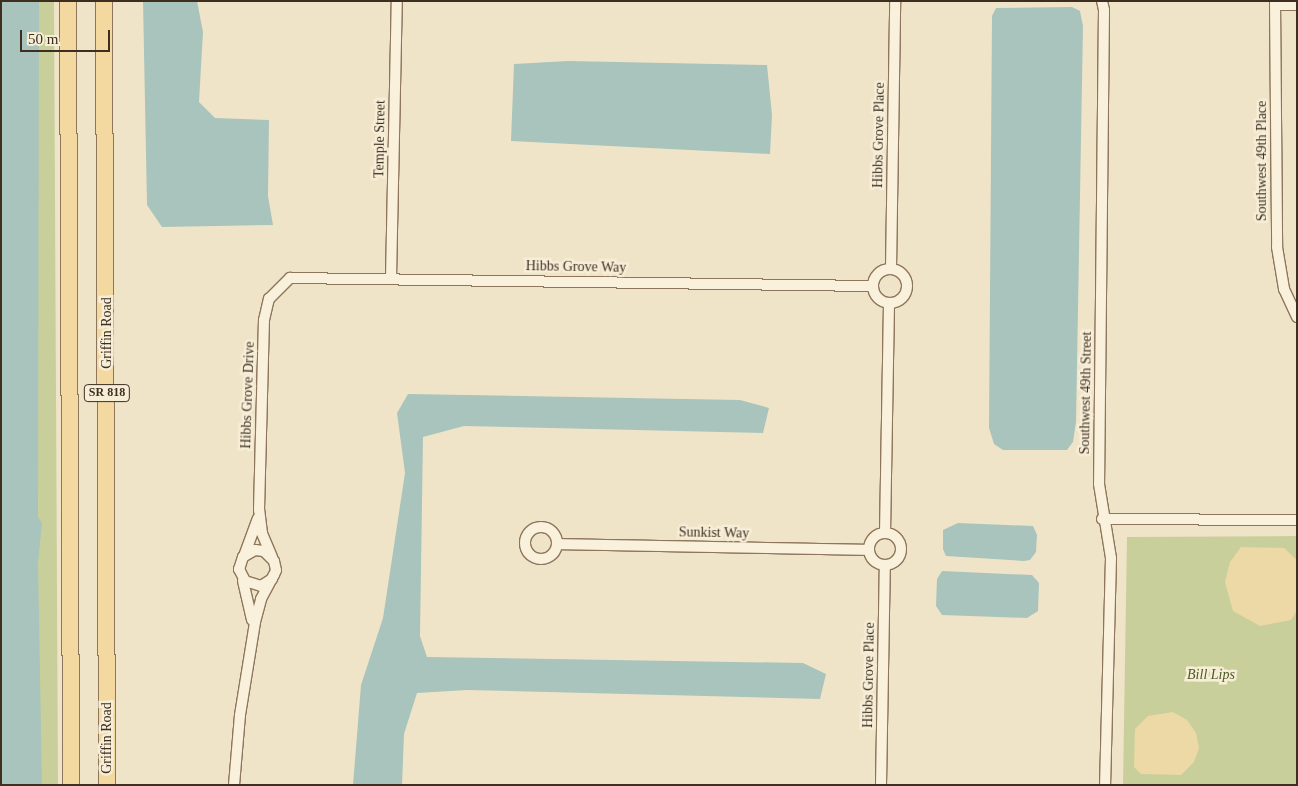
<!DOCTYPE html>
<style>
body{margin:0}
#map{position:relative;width:1298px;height:786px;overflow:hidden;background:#f0e4c8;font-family:"Times New Roman",serif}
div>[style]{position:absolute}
.green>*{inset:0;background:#c9cf9b}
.sand>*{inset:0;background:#ecd9a5}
.water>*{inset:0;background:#a9c4bc}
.roads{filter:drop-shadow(1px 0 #8d765c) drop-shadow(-1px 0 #8d765c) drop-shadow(0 1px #8d765c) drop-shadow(0 -1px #8d765c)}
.minor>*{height:10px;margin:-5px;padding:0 5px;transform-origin:5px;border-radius:5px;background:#faf1dc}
.minor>.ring{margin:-5px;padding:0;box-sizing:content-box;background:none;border:10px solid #faf1dc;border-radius:50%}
.primary>*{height:16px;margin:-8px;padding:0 8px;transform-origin:8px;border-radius:8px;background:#f3d9a0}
span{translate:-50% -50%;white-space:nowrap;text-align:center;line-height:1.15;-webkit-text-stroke:5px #f7eed8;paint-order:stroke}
.shield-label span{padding:1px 4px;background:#f7eed8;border:1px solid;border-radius:4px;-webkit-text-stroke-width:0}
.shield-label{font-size:12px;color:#3d2e20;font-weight:700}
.street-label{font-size:14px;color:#3d2e20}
.park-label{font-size:14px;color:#4d5a26;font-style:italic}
.frame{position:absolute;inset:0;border:2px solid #3d2e20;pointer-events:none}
.scale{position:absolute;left:20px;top:30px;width:90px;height:22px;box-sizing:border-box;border:2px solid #3d2e20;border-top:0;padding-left:6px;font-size:15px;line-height:18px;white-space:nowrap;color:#3d2e20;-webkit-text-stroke:4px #f7eed8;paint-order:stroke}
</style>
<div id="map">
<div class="green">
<div style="clip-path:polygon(1px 1px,54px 1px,58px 785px,1px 785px)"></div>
<div style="clip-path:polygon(1297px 536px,1297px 785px,1123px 785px,1127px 537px)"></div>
</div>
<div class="sand">
<div style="clip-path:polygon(1241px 547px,1284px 548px,1297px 560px,1297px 610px,1291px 620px,1260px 626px,1233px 611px,1225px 582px,1230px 562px)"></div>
<div style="clip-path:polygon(1173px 712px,1187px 720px,1196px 733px,1199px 748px,1194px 762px,1181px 775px,1141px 774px,1134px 767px,1135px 729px,1148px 716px)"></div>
</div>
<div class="water">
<div style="clip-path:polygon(1px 1px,39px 1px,38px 517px,42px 523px,38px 563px,42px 785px,1px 785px)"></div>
<div style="clip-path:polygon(143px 1px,197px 1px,203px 32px,199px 102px,215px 118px,269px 120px,268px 196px,273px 225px,162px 227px,147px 205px)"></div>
<div style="clip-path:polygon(1072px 7px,1080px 11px,1083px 26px,1076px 422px,1073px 442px,1067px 450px,1003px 450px,994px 444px,989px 428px,992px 16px,996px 8px)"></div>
<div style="clip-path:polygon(568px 61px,767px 65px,772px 115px,770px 154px,511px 141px,514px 64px)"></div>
<div style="clip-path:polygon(408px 394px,740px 400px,769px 408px,763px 433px,464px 426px,423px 437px,420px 636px,427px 657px,803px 663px,826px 674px,820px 699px,467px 690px,417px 693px,404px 734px,402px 785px,353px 785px,361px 685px,383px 618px,405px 473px,397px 413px)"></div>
<div style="clip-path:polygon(958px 523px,1033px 526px,1037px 535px,1036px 552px,1030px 560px,1024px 561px,946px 556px,943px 549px,943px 530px)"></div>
<div style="clip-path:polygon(942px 571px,1032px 575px,1039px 583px,1038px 611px,1027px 618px,942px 615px,936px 606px,937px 579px)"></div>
</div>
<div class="roads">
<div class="minor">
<div style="left:1102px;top:1px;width:9px;rotate:77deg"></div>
<div style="left:1104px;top:10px;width:474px;rotate:90.6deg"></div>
<div style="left:1099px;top:484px;width:75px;rotate:80.8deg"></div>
<div style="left:1111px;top:558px;width:227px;rotate:91.5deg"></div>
<div style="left:1275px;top:1px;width:246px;rotate:89.5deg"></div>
<div style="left:1277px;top:247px;width:43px;rotate:80.5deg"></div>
<div style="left:1284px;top:289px;width:31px;rotate:65deg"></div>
<div style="left:1275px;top:5px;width:22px"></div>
<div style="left:891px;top:269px;width:268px;rotate:-89.1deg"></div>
<div class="ring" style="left:873px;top:269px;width:24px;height:24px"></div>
<div style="left:391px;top:278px;width:277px;rotate:-88.8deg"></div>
<div style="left:1102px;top:519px;width:195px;rotate:0.3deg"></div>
<div class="ring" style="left:525px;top:527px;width:22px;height:22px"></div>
<div class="ring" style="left:869px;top:533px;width:22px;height:22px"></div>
<div style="left:885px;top:533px;width:230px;rotate:-89deg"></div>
<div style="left:558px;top:544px;width:311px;rotate:1.1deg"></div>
<div style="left:244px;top:556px;width:40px;rotate:-69.8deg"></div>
<div style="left:272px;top:557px;width:26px;rotate:-113deg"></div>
<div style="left:262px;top:533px;width:23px;rotate:-97deg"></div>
<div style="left:259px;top:510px;width:190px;rotate:-88.5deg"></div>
<div style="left:264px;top:320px;width:22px;rotate:-77deg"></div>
<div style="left:269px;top:299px;width:30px;rotate:-45deg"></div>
<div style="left:290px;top:278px;width:583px;rotate:0.79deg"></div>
<div style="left:243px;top:581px;width:40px;rotate:77deg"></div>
<div style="left:234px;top:785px;width:70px;rotate:-85.1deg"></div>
<div style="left:240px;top:715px;width:94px;rotate:-80.8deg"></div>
<div style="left:255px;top:622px;width:24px;rotate:-75deg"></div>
<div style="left:261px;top:599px;width:27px;rotate:-62deg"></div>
<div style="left:274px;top:575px;width:5px;rotate:-68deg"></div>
<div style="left:276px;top:570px;width:9px;rotate:-103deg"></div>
<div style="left:274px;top:561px;width:14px;rotate:-135deg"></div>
<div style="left:264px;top:551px;width:9px;rotate:-174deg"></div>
<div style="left:255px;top:550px;width:14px;rotate:150deg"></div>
<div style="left:243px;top:557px;width:13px;rotate:108deg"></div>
<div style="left:239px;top:569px;width:13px;rotate:63deg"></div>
<div style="left:245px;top:581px;width:17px;rotate:17deg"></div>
<div style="left:261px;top:586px;width:13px;rotate:-32deg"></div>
<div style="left:881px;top:785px;width:220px;rotate:-89deg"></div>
</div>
<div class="primary">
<div style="left:68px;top:1px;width:784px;rotate:89.78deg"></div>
<div style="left:104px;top:1px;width:784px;rotate:89.78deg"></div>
</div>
</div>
<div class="shield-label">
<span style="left:107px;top:393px">SR 818</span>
</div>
<div class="street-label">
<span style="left:879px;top:135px;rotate:-89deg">Hibbs Grove Place</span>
<span style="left:380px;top:139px;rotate:-89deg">Temple Street</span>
<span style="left:1262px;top:161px;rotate:-90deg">Southwest 49th Place</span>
<span style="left:576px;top:267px;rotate:1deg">Hibbs Grove Way</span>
<span style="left:107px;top:333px;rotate:-90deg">Griffin Road</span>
<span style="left:1086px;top:393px;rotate:-89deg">Southwest 49th Street</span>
<span style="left:248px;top:395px;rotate:-88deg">Hibbs Grove Drive</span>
<span style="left:714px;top:533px;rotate:1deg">Sunkist Way</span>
<span style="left:869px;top:675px;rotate:-89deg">Hibbs Grove Place</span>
<span style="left:107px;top:738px;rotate:-90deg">Griffin Road</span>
</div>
<div class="park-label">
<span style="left:1211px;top:675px">Bill Lips</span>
</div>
<div class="frame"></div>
<div class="scale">50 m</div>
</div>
